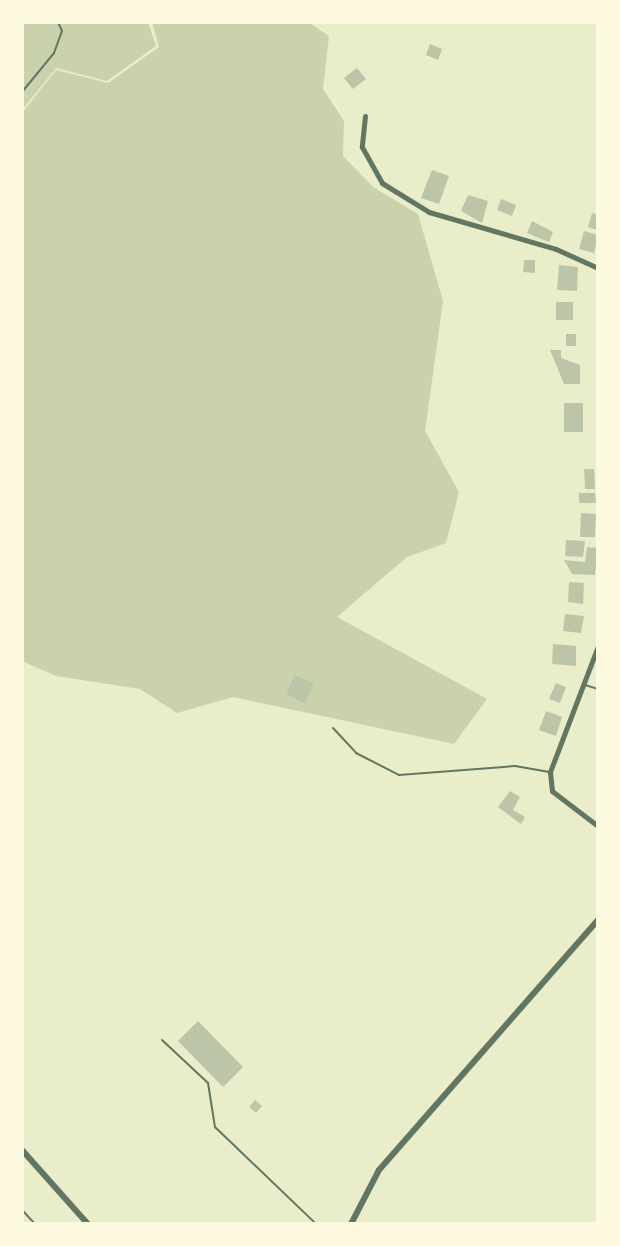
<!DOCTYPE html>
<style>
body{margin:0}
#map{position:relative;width:620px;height:1246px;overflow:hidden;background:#e9edc9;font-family:Raleway,sans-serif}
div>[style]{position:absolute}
.green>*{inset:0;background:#cad2ad}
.building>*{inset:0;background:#bcc5a7}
.service>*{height:2px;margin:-1px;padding:0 1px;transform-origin:1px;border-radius:1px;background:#617663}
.minor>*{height:5px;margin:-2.5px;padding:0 2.5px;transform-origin:2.5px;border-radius:2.5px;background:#617663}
.tertiary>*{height:6px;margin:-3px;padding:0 3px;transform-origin:3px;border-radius:3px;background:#617663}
span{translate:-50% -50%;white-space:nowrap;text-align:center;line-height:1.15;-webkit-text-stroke:6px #fefae0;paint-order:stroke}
.frame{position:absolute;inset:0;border:24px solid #fefae0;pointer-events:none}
</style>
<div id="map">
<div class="green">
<div style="clip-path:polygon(22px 22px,148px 22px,156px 46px,107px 81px,56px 68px,22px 110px)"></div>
<div style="clip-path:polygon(152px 22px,308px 22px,329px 36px,323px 89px,344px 121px,343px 156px,373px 187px,418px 214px,443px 301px,425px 431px,459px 492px,446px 543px,407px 557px,337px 617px,487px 699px,454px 744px,233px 697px,177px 713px,140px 689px,56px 676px,22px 661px,22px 113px,56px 70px,108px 83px,159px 47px)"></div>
</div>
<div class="building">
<div style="clip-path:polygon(430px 44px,442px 49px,438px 60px,426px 55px)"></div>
<div style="clip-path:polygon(357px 68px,366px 79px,353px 89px,344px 78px)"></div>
<div style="clip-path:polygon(432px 170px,449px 176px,439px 204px,421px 198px)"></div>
<div style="clip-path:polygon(468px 195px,488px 201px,482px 223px,461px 211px)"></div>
<div style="clip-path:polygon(501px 199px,516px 205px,512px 216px,497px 210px)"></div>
<div style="clip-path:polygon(592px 213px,598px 215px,597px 230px,588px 227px)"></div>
<div style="clip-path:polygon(532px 221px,553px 232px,549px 242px,527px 233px)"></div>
<div style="clip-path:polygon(584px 231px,598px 235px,594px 253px,579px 249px)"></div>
<div style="clip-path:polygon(524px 260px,535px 260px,535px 273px,523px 272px)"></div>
<div style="clip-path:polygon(559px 265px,578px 267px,577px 291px,557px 290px)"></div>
<div style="clip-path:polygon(556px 302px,573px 302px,573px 320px,556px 320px)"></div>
<div style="clip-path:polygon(566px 334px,576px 334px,576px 346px,566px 346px)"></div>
<div style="clip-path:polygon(550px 350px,561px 350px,561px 358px,580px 365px,580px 384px,564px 384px)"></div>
<div style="clip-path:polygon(564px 403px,583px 403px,583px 432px,564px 432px)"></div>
<div style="clip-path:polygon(584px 469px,594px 469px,595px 489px,585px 489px)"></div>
<div style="clip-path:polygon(579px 493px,595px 493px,596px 503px,579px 503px)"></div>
<div style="clip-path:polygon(581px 513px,596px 514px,595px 537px,580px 537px)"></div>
<div style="clip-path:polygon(566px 540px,585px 541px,583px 557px,565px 556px)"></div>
<div style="clip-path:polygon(587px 547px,598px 548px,595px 575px,572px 574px,564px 560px,585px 562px)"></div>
<div style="clip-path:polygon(569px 582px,584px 583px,583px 604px,568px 602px)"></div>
<div style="clip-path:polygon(565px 614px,584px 616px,581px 633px,563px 631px)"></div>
<div style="clip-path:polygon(553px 644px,576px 646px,576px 666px,552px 664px)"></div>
<div style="clip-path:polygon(295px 675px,314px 684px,305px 704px,286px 694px)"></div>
<div style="clip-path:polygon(556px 683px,566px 687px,560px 703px,549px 699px)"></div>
<div style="clip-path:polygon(546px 711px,562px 717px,556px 736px,539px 730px)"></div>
<div style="clip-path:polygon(510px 791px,520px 797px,513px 810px,525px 817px,521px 824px,498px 807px)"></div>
<div style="clip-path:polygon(198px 1021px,243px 1067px,223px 1087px,178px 1041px)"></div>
<div style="clip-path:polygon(255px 1100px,262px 1106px,256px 1113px,249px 1107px)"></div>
</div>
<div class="service">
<div style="left:22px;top:92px;width:50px;rotate:-50.6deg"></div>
<div style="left:54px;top:53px;width:23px;rotate:-70deg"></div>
<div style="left:62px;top:31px;width:10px;rotate:-114deg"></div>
<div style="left:585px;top:685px;width:14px;rotate:17deg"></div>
<div style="left:333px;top:728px;width:34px;rotate:47deg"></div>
<div style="left:356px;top:753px;width:48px;rotate:27.1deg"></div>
<div style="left:399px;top:775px;width:116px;rotate:-4.4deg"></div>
<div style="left:515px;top:766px;width:35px;rotate:10deg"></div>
<div style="left:162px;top:1040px;width:63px;rotate:43.1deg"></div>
<div style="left:208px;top:1083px;width:45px;rotate:81deg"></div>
<div style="left:215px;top:1127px;width:140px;rotate:43.8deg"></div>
<div style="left:22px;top:1210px;width:19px;rotate:47deg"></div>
</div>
<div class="minor">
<div style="left:365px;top:116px;width:31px;rotate:96deg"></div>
<div style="left:362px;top:147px;width:41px;rotate:60.9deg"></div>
<div style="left:382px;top:183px;width:55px;rotate:31.7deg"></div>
<div style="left:429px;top:212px;width:132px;rotate:16.2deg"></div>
<div style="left:556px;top:249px;width:46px;rotate:24.3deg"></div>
<div style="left:598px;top:646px;width:135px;rotate:110.9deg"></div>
<div style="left:550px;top:772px;width:19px;rotate:84deg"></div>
<div style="left:552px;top:791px;width:58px;rotate:37.3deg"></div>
</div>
<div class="tertiary">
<div style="left:22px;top:1150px;width:99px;rotate:48.3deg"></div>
<div style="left:351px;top:1224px;width:61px;rotate:-62.6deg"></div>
<div style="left:379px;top:1170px;width:332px;rotate:-48.8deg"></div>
</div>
<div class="frame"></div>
</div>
